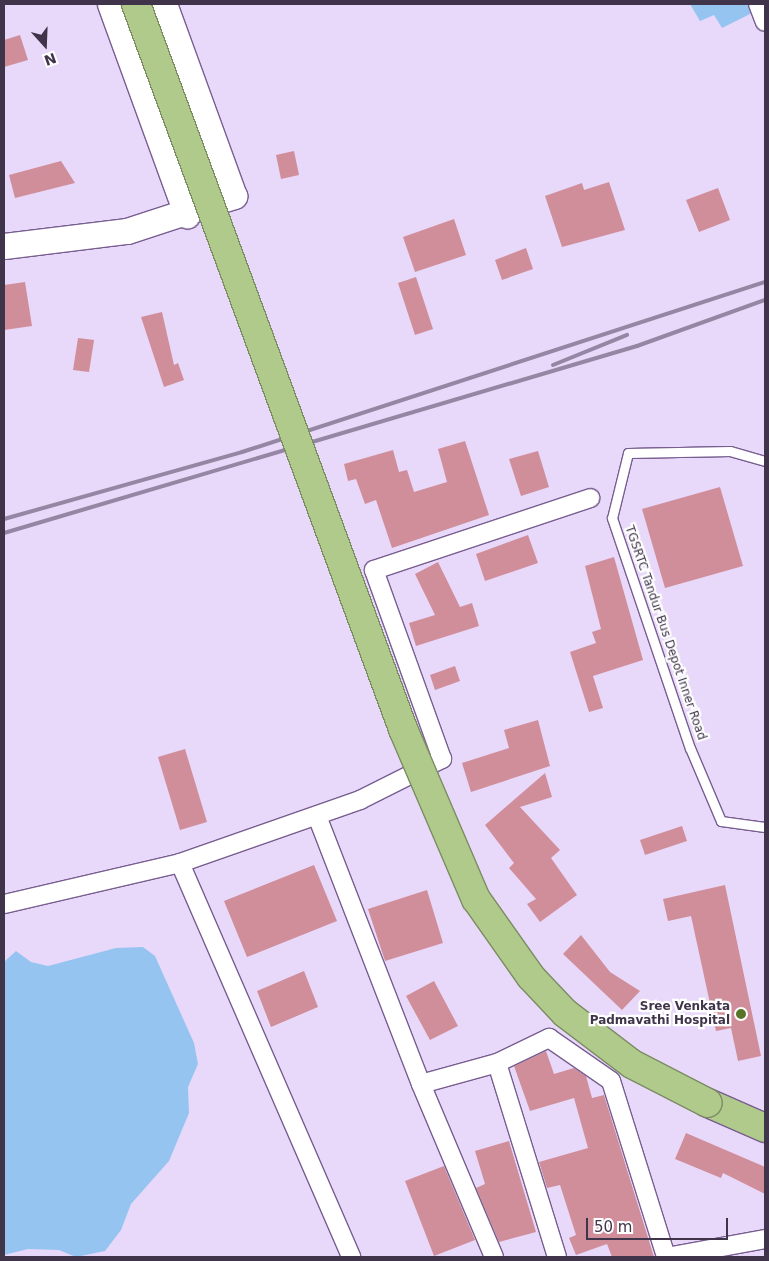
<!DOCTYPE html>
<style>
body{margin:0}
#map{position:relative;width:769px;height:1261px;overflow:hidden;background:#e8d8fa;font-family:"DejaVu Sans",sans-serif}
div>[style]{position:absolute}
.water>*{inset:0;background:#96c4f0}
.building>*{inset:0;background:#d08e9a}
.roads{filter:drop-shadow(1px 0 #785e90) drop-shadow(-1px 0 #785e90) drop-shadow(0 1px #785e90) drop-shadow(0 -1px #785e90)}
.service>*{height:9px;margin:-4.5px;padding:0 4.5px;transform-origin:4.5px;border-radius:4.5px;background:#fff}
.minor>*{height:18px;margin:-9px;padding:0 9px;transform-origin:9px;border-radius:9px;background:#fff}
.secondary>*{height:25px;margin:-12.5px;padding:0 12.5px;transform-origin:12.5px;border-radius:12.5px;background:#fff}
.trunk>*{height:28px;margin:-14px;padding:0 14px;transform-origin:14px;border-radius:14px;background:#b0ca8c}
.rail>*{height:4px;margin:-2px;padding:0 2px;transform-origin:2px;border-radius:2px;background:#9587a3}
.bridges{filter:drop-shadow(1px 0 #7c8c63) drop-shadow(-1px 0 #7c8c63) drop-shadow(0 1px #7c8c63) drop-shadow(0 -1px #7c8c63)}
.trunk-bridge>*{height:28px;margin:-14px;padding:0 14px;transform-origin:14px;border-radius:14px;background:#b0ca8c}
.dots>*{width:14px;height:14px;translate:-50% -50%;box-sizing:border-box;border:2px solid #fff;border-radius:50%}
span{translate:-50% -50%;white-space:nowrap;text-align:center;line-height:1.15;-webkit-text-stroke:4.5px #fff;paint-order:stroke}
.street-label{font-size:12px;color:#3f344a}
.poi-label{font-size:12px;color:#3f344a;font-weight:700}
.right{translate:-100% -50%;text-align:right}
.frame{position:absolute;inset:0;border:5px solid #3f344a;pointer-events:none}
.north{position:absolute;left:20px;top:20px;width:50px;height:50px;-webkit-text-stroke:4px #fff;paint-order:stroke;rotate:160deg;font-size:14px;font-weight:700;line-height:20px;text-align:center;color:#3f344a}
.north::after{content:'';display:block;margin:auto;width:18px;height:22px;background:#3f344a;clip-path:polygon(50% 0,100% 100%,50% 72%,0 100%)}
.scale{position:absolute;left:586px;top:1218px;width:142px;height:22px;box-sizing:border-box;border:2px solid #3f344a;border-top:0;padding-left:6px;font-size:15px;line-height:18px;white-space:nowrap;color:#3f344a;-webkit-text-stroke:4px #fff;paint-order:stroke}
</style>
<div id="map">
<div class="water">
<div style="clip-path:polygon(690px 4px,746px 4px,754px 12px,722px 28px,714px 15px,700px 21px)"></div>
<div style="clip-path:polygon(143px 947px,155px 956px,194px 1043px,198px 1064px,188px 1087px,189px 1113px,169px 1161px,131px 1204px,121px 1230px,105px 1251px,76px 1257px,59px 1250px,28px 1249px,4px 1255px,4px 962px,16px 951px,31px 962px,48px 966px,116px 948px)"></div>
</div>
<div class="building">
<div style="clip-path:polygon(20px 35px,28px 60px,4px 67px,4px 40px)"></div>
<div style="clip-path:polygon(294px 151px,299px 175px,281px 179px,276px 155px)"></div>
<div style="clip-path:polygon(61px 161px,75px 183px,15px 198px,9px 175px)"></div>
<div style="clip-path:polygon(609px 182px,625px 230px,562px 247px,545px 196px,582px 183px,584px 190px)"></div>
<div style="clip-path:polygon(718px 188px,730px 220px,699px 232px,686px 200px)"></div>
<div style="clip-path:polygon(454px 219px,466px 255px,415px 272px,403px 237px)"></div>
<div style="clip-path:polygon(526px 248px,533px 269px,502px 280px,495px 260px)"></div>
<div style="clip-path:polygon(416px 277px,433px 329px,415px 335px,398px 283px)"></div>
<div style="clip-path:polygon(25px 282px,32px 326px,4px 330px,4px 285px)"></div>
<div style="clip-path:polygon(162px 312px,174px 365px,178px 363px,184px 380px,164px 387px,141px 317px)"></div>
<div style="clip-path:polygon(78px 338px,94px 340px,89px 372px,73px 370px)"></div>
<div style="clip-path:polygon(465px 441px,489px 515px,392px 548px,376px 500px,365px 504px,356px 479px,348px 481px,344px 464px,393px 450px,399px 472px,407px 470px,414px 492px,447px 482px,438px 449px)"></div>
<div style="clip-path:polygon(538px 451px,549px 487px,521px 496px,509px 459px)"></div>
<div style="clip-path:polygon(720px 487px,743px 566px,665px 588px,642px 509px)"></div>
<div style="clip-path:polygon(528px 535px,538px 563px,485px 581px,476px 554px)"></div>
<div style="clip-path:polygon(614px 557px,643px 660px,593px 676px,603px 708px,589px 712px,570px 652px,596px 643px,592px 632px,601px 629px,585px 566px)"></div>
<div style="clip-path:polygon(438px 562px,460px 607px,472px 603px,479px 626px,416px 646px,409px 623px,435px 615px,415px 574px)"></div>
<div style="clip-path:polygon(455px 666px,460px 681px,435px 690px,430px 675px)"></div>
<div style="clip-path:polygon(538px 720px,550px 766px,471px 792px,462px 763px,509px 748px,504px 730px)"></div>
<div style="clip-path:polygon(185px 749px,207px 822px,180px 830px,158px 757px)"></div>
<div style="clip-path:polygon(545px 773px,552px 797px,520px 807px,560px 850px,551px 858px,577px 895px,540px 922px,527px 904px,536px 899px,509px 868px,514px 863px,485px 825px)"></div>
<div style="clip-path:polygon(682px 826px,687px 841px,645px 855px,640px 840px)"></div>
<div style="clip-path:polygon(314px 865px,337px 921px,247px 957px,224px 901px)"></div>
<div style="clip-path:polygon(725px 885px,761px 1056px,738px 1061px,731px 1028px,716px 1031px,691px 916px,668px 921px,663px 899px)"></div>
<div style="clip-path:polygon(427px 890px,443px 943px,385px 961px,368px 909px)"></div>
<div style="clip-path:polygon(581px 935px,610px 972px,640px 991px,622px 1010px,563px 954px)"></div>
<div style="clip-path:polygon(304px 971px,318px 1007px,271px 1027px,257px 991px)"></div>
<div style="clip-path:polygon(434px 981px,458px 1026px,430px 1040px,406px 996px)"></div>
<div style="clip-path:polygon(546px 1051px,554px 1074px,574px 1068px,586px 1076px,592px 1098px,604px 1095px,654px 1257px,612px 1257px,607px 1244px,576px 1255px,569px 1238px,576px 1235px,560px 1185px,547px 1188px,539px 1162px,588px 1148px,574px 1098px,530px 1111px,514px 1066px)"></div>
<div style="clip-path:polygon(686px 1133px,765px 1167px,765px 1194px,723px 1173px,721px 1178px,675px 1159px)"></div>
<div style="clip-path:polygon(509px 1141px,536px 1232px,499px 1242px,476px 1188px,485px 1184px,475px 1151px)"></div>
<div style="clip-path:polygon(444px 1166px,475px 1240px,434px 1256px,405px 1181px)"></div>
</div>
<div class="roads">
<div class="service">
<div style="left:765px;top:461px;width:36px;rotate:-164deg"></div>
<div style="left:730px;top:451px;width:102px;rotate:178.9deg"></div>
<div style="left:628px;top:453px;width:67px;rotate:103.8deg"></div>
<div style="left:612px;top:518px;width:243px;rotate:71.3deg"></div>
<div style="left:690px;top:748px;width:79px;rotate:67deg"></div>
<div style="left:721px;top:821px;width:44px;rotate:7.8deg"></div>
</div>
<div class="minor">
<div style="left:758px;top:4px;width:19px;rotate:69deg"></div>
<div style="left:317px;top:816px;width:287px;rotate:68.8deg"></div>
<div style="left:180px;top:863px;width:430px;rotate:66.5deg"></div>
<div style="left:4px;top:904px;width:181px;rotate:-13.1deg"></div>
<div style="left:180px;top:863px;width:191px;rotate:-19.3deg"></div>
<div style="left:360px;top:800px;width:92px;rotate:-26.6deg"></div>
<div style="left:442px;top:759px;width:201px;rotate:-109.8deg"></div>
<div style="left:374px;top:570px;width:228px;rotate:-18.4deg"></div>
<div style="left:494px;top:1257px;width:188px;rotate:-112.9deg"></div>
<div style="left:421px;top:1084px;width:79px;rotate:-15.4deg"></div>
<div style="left:557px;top:1257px;width:203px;rotate:-107.2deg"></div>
<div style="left:497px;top:1063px;width:58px;rotate:-25.7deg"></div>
<div style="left:549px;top:1038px;width:75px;rotate:34.7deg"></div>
<div style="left:611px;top:1081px;width:184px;rotate:72.6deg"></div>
<div style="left:667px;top:1257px;width:100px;rotate:-10.4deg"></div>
</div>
<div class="secondary">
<div style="left:110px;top:4px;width:225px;rotate:70deg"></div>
<div style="left:4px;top:246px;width:124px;rotate:-7deg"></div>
<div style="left:127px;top:231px;width:113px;rotate:-18.1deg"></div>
<div style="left:234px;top:196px;width:204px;rotate:-110deg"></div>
</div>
<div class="trunk">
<div style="left:708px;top:1103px;width:62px;rotate:23.7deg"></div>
</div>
</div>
<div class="rail">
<div style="left:553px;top:365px;width:80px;rotate:-22.1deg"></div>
<div style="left:4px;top:519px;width:247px;rotate:-15.7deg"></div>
<div style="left:242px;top:452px;width:550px;rotate:-18.01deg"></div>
<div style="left:4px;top:533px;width:660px;rotate:-16.46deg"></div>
<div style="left:637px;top:346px;width:136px;rotate:-19.8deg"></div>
</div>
<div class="bridges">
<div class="trunk-bridge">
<div style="left:136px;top:4px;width:773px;rotate:69.78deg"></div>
<div style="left:403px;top:729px;width:185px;rotate:66.8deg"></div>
<div style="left:476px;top:899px;width:95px;rotate:54.8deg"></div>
<div style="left:531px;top:977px;width:50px;rotate:46.6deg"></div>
<div style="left:565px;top:1013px;width:84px;rotate:37.3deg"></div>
<div style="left:632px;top:1064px;width:85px;rotate:27.2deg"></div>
</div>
</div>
<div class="dots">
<div style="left:741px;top:1014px;background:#587428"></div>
</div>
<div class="street-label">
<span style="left:665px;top:633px;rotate:71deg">TGSRTC Tandur Bus Depot Inner Road</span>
</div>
<div class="poi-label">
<span class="right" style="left:730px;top:1014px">Sree Venkata<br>Padmavathi Hospital</span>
</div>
<div class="frame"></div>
<div class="north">N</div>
<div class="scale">50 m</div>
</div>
